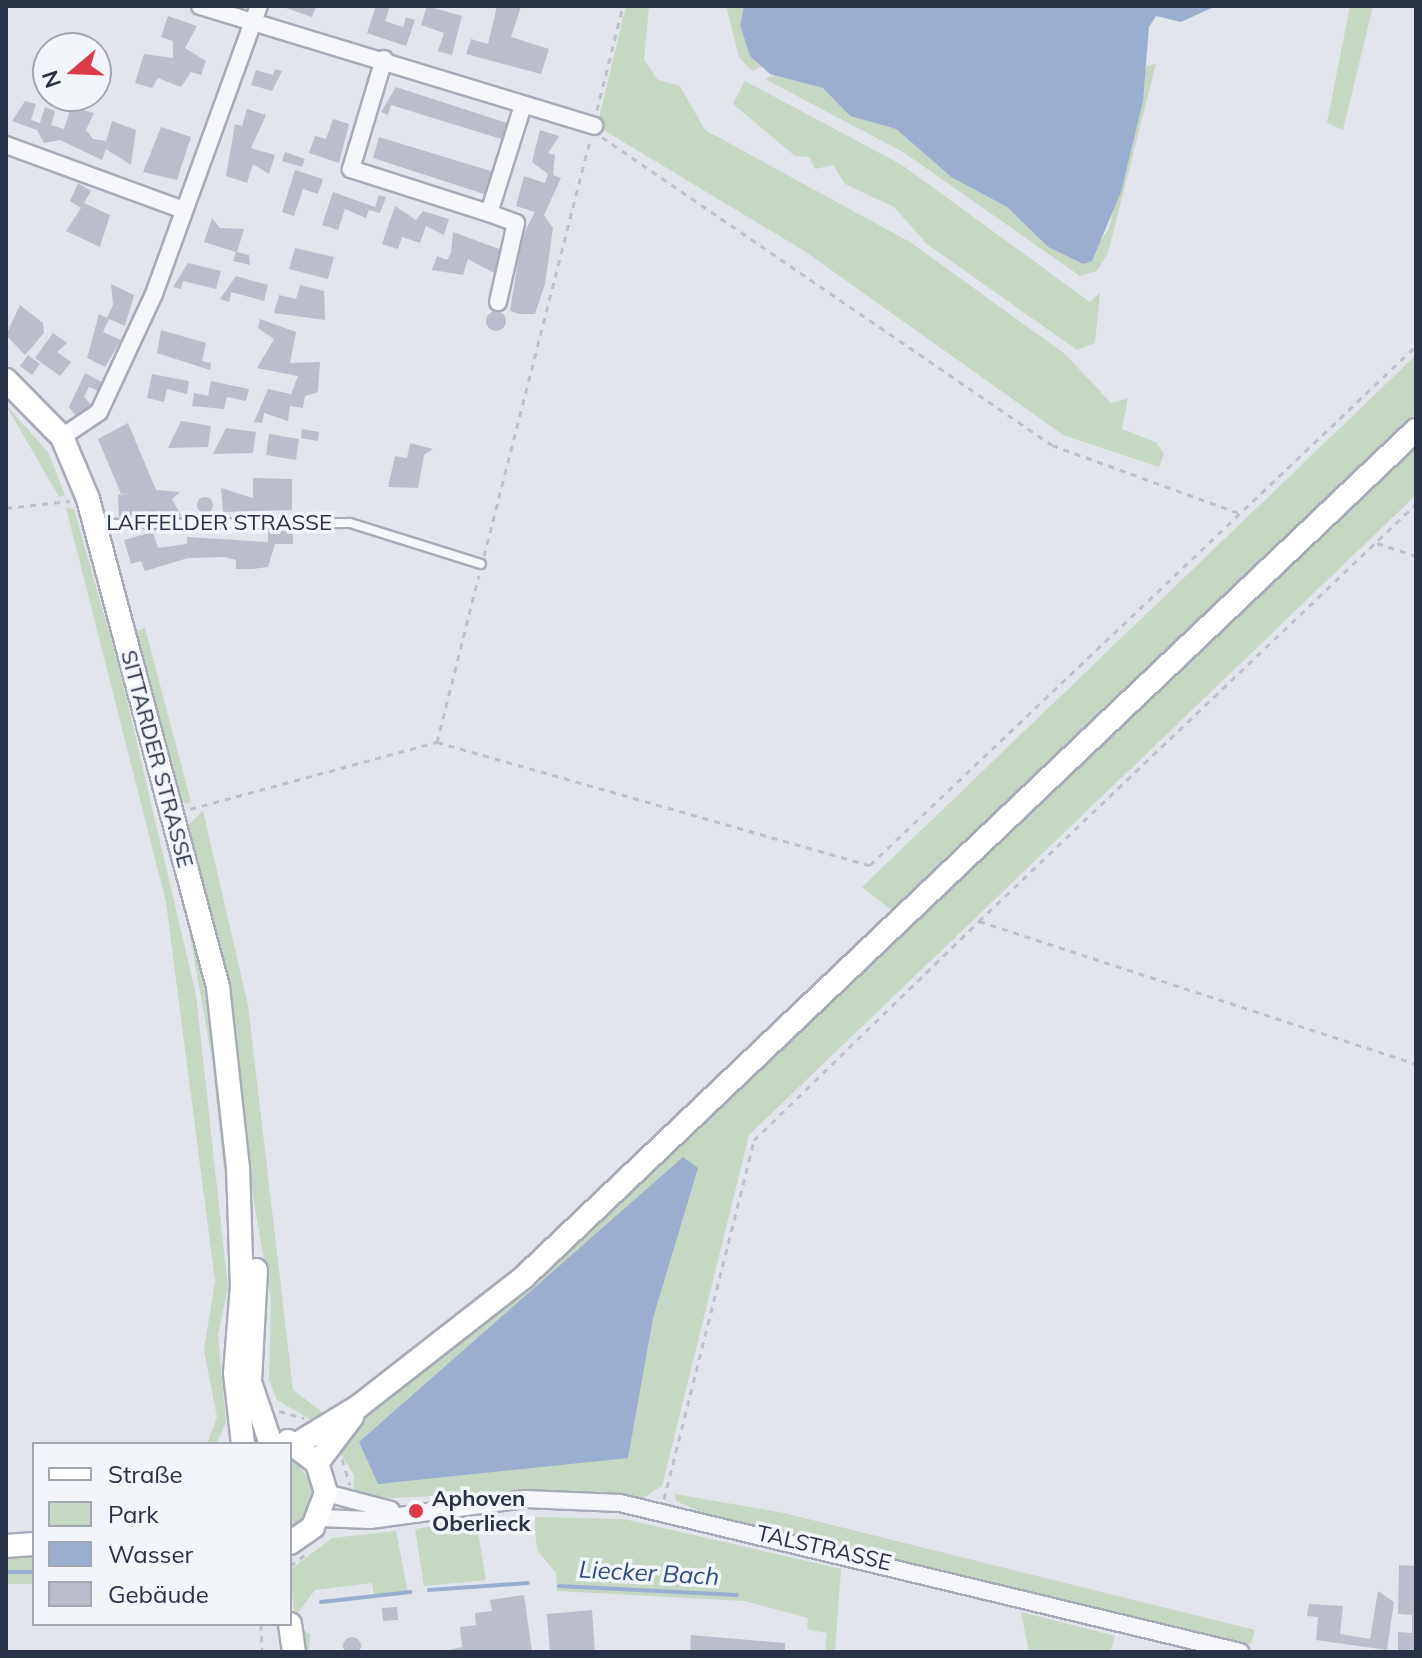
<!DOCTYPE html>
<meta charset="utf-8">
<style>
body{margin:0}
#map{position:relative;width:1422px;height:1658px;overflow:hidden;background:#e2e5ec;font-family:Mulish,sans-serif}
div>[style]{position:absolute}
.green>*{inset:0;background:#c6d7c3}
.water>*{inset:0;background:#9aafcf}
.stream>*{height:4px;margin:-2px;padding:0 2px;transform-origin:2px;border-radius:2px;background:#9aafcf}
.building>*{inset:0;background:#b9beca}
.round{border-radius:50%}
.path>*{height:3px;margin-top:-1.5px;transform-origin:0;background:repeating-linear-gradient(90deg,#bcc0c8 0 6px,transparent 0 12px)}
.roads{filter:drop-shadow(2px 0 #a6abb7) drop-shadow(-2px 0 #a6abb7) drop-shadow(0 2px #a6abb7) drop-shadow(0 -2px #a6abb7)}
.service>*{height:8px;margin:-4px;padding:0 4px;transform-origin:4px;border-radius:4px;background:#f6f7fa}
.minor>*{height:16px;margin:-8px;padding:0 8px;transform-origin:8px;border-radius:8px;background:#f6f7fa}
.secondary>*{height:22px;margin:-11px;padding:0 11px;transform-origin:11px;border-radius:11px;background:#fff}
.dots>*{width:22px;height:22px;translate:-50% -50%;box-sizing:border-box;border:4px solid #f2f5f9;border-radius:50%}
span{translate:-50% -50%;white-space:nowrap;text-align:center;line-height:1.15;-webkit-text-stroke:7px #f2f5f9;paint-order:stroke}
.street-label{font-size:22px;color:#283146}
.poi-label{font-size:22px;color:#283146;font-weight:700}
.left{translate:0 -50%;text-align:left}
.water-label{font-size:24px;color:#2e4b7f;font-style:italic}
.frame{position:absolute;inset:0;border:8px solid #283146;pointer-events:none}
.legend{position:absolute;left:32px;top:1442px;width:260px;height:184px;box-sizing:border-box;background:#f2f5f9;border:2px solid #a1a7b1;margin:0;padding:10px 14px;list-style:none;font-size:24px;color:#283146}
.legend li{display:flex;align-items:center;gap:16px;height:40px}
.legend b{width:40px;border:2px solid #a1a7b1}
.north{position:absolute;left:32px;top:32px;width:80px;height:80px;box-sizing:border-box;background:#f2f5f9;border:2px solid #a1a7b1;border-radius:50%;rotate:251deg;font-size:22px;font-weight:700;line-height:32px;text-align:center;color:#283146}
.north::after{content:'';display:block;margin:auto;width:28px;height:36px;background:#dc3c47;clip-path:polygon(50% 0,100% 100%,50% 72%,0 100%)}
</style>
<div id="map">
<div class="green">
<div style="clip-path:polygon(626px 6px,649px 6px,644px 60px,658px 80px,680px 86px,705px 130px,910px 242px,1065px 354px,1111px 403px,1128px 398px,1122px 429px,1157px 443px,1164px 454px,1159px 467px,1063px 435px,806px 252px,597px 126px)"></div>
<div style="clip-path:polygon(726px 6px,744px 6px,740px 25px,750px 55px,765px 65px,752px 71px,739px 57px)"></div>
<div style="clip-path:polygon(1350px 6px,1373px 6px,1343px 130px,1327px 123px)"></div>
<div style="clip-path:polygon(1156px 64px,1108px 253px,1097px 271px,1080px 276px,903px 152px,765px 79px,775px 75px,823px 88px,850px 116px,896px 129px,948px 175px,1007px 207px,1048px 247px,1083px 264px,1109px 229px,1146px 66px)"></div>
<div style="clip-path:polygon(745px 81px,902px 165px,1090px 302px,1100px 293px,1095px 343px,1077px 350px,927px 244px,894px 207px,845px 184px,833px 165px,815px 169px,809px 157px,795px 156px,733px 104px)"></div>
<div style="clip-path:polygon(1416px 355px,1416px 413px,894px 912px,862px 887px)"></div>
<div style="clip-path:polygon(6px 405px,48px 452px,65px 495px,59px 497px)"></div>
<div style="clip-path:polygon(1416px 434px,1416px 495px,749px 1135px,662px 1486px,643px 1498px,553px 1490px,353px 1500px,354px 1475px,336px 1446px,364px 1416px)"></div>
<div style="clip-path:polygon(66px 508px,74px 509px,120px 671px,196px 995px,228px 1288px,218px 1335px,226px 1423px,216px 1444px,207px 1444px,217px 1417px,204px 1350px,215px 1281px,166px 902px)"></div>
<div style="clip-path:polygon(145px 628px,191px 802px,187px 804px,177px 797px,134px 632px)"></div>
<div style="clip-path:polygon(203px 811px,248px 1005px,293px 1390px,329px 1417px,320px 1425px,277px 1400px,269px 1380px,271px 1300px,188px 825px)"></div>
<div style="clip-path:polygon(182px 891px,197px 944px,215px 1048px,238px 1259px,227px 1385px,232px 1245px,212px 1059px)"></div>
<div style="clip-path:polygon(290px 1454px,316px 1489px,309px 1518px,290px 1533px)"></div>
<div style="clip-path:polygon(675px 1494px,784px 1513px,1255px 1630px,1251px 1644px,1171px 1626px,706px 1514px,676px 1501px)"></div>
<div style="clip-path:polygon(534px 1517px,624px 1519px,841px 1569px,835px 1652px,825px 1652px,827px 1633px,807px 1629px,808px 1618px,744px 1601px,557px 1591px,556px 1573px,537px 1550px)"></div>
<div style="clip-path:polygon(476px 1520px,486px 1580px,424px 1586px,415px 1529px)"></div>
<div style="clip-path:polygon(396px 1531px,408px 1593px,374px 1595px,372px 1583px,315px 1590px,297px 1614px,298px 1627px,310px 1634px,309px 1652px,298px 1652px,290px 1570px,332px 1538px)"></div>
<div style="clip-path:polygon(34px 1553px,34px 1584px,6px 1584px,6px 1556px)"></div>
<div style="clip-path:polygon(1021px 1612px,1115px 1636px,1110px 1652px,1029px 1652px)"></div>
</div>
<div class="water">
<div style="clip-path:polygon(744px 6px,1216px 6px,1181px 22px,1156px 16px,1149px 27px,1143px 101px,1121px 192px,1092px 261px,1083px 264px,1048px 247px,1007px 207px,951px 177px,896px 129px,850px 116px,823px 88px,770px 74px,750px 56px,740px 25px)"></div>
<div style="clip-path:polygon(683px 1157px,698px 1168px,653px 1318px,628px 1458px,378px 1484px,359px 1442px)"></div>
</div>
<div class="stream">
<div style="left:6px;top:1572px;width:28px"></div>
<div style="left:559px;top:1586px;width:178px;rotate:2.9deg"></div>
<div style="left:429px;top:1590px;width:99px;rotate:-4deg"></div>
<div style="left:321px;top:1602px;width:90px;rotate:-6.4deg"></div>
</div>
<div class="building">
<div style="clip-path:polygon(280px 6px,316px 6px,312px 17px)"></div>
<div style="clip-path:polygon(376px 6px,390px 6px,385px 21px,403px 27px,406px 17px,415px 20px,406px 46px,367px 33px)"></div>
<div style="clip-path:polygon(427px 6px,462px 16px,452px 55px,438px 51px,444px 33px,421px 25px)"></div>
<div style="clip-path:polygon(497px 6px,521px 6px,511px 37px,549px 49px,541px 74px,466px 54px,471px 39px,488px 44px)"></div>
<div style="clip-path:polygon(168px 16px,197px 26px,185px 48px,206px 61px,201px 75px,191px 72px,181px 87px,158px 78px,152px 88px,135px 83px,144px 54px,173px 58px,173px 41px,161px 37px)"></div>
<div style="clip-path:polygon(275px 69px,282px 71px,272px 91px,251px 85px,256px 70px,273px 75px)"></div>
<div style="clip-path:polygon(396px 87px,510px 124px,511px 142px,391px 105px,388px 115px,381px 112px)"></div>
<div style="clip-path:polygon(25px 101px,36px 104px,31px 120px,40px 123px,45px 107px,55px 111px,51px 125px,64px 129px,71px 107px,94px 113px,86px 130px,93px 139px,106px 141px,112px 121px,136px 130px,131px 165px,106px 149px,102px 160px,60px 140px,44px 143px,37px 130px,12px 121px)"></div>
<div style="clip-path:polygon(247px 109px,266px 115px,251px 148px,275px 155px,269px 174px,253px 164px,247px 183px,226px 176px,235px 124px,242px 126px)"></div>
<div style="clip-path:polygon(333px 119px,349px 124px,339px 163px,309px 153px,315px 136px,326px 139px)"></div>
<div style="clip-path:polygon(161px 127px,191px 137px,177px 180px,143px 172px)"></div>
<div style="clip-path:polygon(540px 130px,559px 136px,548px 153px,555px 155px,553px 175px,561px 178px,544px 215px,553px 228px,545px 284px,535px 314px,519px 314px,510px 311px,522px 237px,535px 212px,516px 206px,524px 176px,545px 183px,548px 174px,532px 162px)"></div>
<div style="clip-path:polygon(379px 137px,494px 172px,487px 195px,373px 158px)"></div>
<div style="clip-path:polygon(285px 152px,305px 159px,302px 167px,282px 161px)"></div>
<div style="clip-path:polygon(295px 170px,323px 179px,318px 194px,303px 189px,294px 216px,282px 212px)"></div>
<div style="clip-path:polygon(78px 183px,91px 191px,84px 203px,110px 215px,100px 247px,66px 231px,81px 208px,70px 201px)"></div>
<div style="clip-path:polygon(333px 192px,375px 207px,379px 195px,386px 197px,380px 213px,369px 210px,366px 218px,345px 209px,338px 230px,322px 225px)"></div>
<div style="clip-path:polygon(395px 206px,416px 220px,423px 211px,449px 219px,444px 235px,426px 226px,420px 243px,402px 237px,398px 249px,382px 244px)"></div>
<div style="clip-path:polygon(212px 218px,220px 228px,244px 229px,237px 252px,249px 255px,250px 265px,233px 261px,236px 252px,204px 242px)"></div>
<div style="clip-path:polygon(453px 232px,502px 250px,494px 273px,468px 259px,463px 275px,432px 270px,437px 256px,447px 260px,451px 253px)"></div>
<div style="clip-path:polygon(295px 248px,334px 257px,328px 279px,289px 269px)"></div>
<div style="clip-path:polygon(188px 263px,221px 271px,216px 289px,183px 281px,181px 289px,173px 287px)"></div>
<div style="clip-path:polygon(236px 276px,268px 285px,264px 301px,231px 292px,229px 302px,220px 299px)"></div>
<div style="clip-path:polygon(111px 284px,134px 295px,125px 326px,109px 319px,103px 332px,121px 340px,105px 367px,87px 358px,99px 314px,107px 318px,113px 305px)"></div>
<div style="clip-path:polygon(300px 285px,324px 291px,325px 320px,274px 313px,279px 295px,296px 299px)"></div>
<div style="clip-path:polygon(20px 305px,43px 323px,44px 333px,25px 355px,6px 335px)"></div>
<div class="round" style="left:486px;top:311px;width:20px;height:20px"></div>
<div style="clip-path:polygon(260px 319px,296px 332px,290px 363px,320px 362px,318px 392px,305px 396px,303px 408px,290px 406px,288px 421px,264px 413px,262px 423px,254px 422px,268px 389px,291px 394px,298px 376px,257px 368px,274px 339px,258px 328px)"></div>
<div style="clip-path:polygon(161px 330px,206px 343px,202px 361px,211px 363px,210px 370px,157px 353px)"></div>
<div style="clip-path:polygon(53px 333px,67px 343px,57px 352px,71px 362px,60px 376px,35px 358px)"></div>
<div style="clip-path:polygon(28px 355px,40px 364px,32px 375px,20px 366px)"></div>
<div style="clip-path:polygon(85px 373px,107px 385px,104px 393px,89px 387px,84px 397px,97px 411px,82px 423px,69px 407px)"></div>
<div style="clip-path:polygon(152px 374px,189px 381px,187px 394px,167px 389px,164px 402px,147px 398px)"></div>
<div style="clip-path:polygon(211px 381px,249px 389px,246px 401px,227px 397px,224px 409px,192px 406px,194px 393px,208px 396px)"></div>
<div style="clip-path:polygon(181px 421px,211px 426px,208px 447px,168px 448px)"></div>
<div style="clip-path:polygon(128px 423px,156px 490px,180px 492px,172px 499px,181px 516px,119px 517px,118px 495px,134px 493px,121px 494px,98px 439px)"></div>
<div style="clip-path:polygon(226px 428px,256px 432px,253px 453px,213px 454px)"></div>
<div style="clip-path:polygon(302px 429px,319px 432px,318px 441px,301px 438px)"></div>
<div style="clip-path:polygon(269px 434px,299px 439px,296px 460px,266px 455px)"></div>
<div style="clip-path:polygon(410px 443px,433px 449px,424px 455px,418px 488px,388px 487px,395px 456px,407px 458px)"></div>
<div style="clip-path:polygon(253px 478px,292px 479px,292px 510px,223px 512px,221px 488px,253px 498px)"></div>
<div class="round" style="left:197px;top:497px;width:16px;height:16px"></div>
<div style="clip-path:polygon(268px 531px,293px 531px,293px 544px,275px 544px,268px 567px,253px 569px,236px 569px,236px 560px,225px 557px,188px 558px,145px 571px,141px 561px,131px 564px,124px 540px,153px 532px,158px 548px,187px 544px,187px 537px,268px 542px)"></div>
<div style="clip-path:polygon(1399px 1565px,1416px 1566px,1416px 1652px,1398px 1652px,1398px 1632px,1412px 1633px,1412px 1615px,1398px 1614px)"></div>
<div style="clip-path:polygon(1378px 1591px,1394px 1602px,1387px 1650px,1316px 1640px,1318px 1617px,1307px 1616px,1309px 1604px,1343px 1606px,1340px 1634px,1370px 1639px)"></div>
<div style="clip-path:polygon(524px 1595px,532px 1652px,441px 1652px,462px 1647px,460px 1627px,476px 1625px,475px 1613px,492px 1611px,490px 1600px)"></div>
<div style="clip-path:polygon(397px 1607px,398px 1620px,383px 1621px,382px 1608px)"></div>
<div style="clip-path:polygon(592px 1610px,595px 1652px,550px 1652px,547px 1614px)"></div>
<div style="clip-path:polygon(691px 1635px,785px 1643px,785px 1652px,690px 1652px)"></div>
<div class="round" style="left:343px;top:1637px;width:18px;height:18px"></div>
</div>
<div class="path">
<div style="left:597px;top:110px;width:107px;rotate:-76deg"></div>
<div style="left:602px;top:137px;width:545px;rotate:34.39deg"></div>
<div style="left:1052px;top:445px;width:202px;rotate:20deg"></div>
<div style="left:6px;top:508px;width:64px;rotate:-6.2deg"></div>
<div style="left:1377px;top:543px;width:41px;rotate:18.4deg"></div>
<div style="left:484px;top:556px;width:428px;rotate:-75.7deg"></div>
<div style="left:437px;top:742px;width:172px;rotate:-75.9deg"></div>
<div style="left:190px;top:809px;width:256px;rotate:-15.2deg"></div>
<div style="left:437px;top:742px;width:450px;rotate:15.9deg"></div>
<div style="left:870px;top:865px;width:753px;rotate:-43.55deg"></div>
<div style="left:979px;top:921px;width:604px;rotate:-43.66deg"></div>
<div style="left:279px;top:1411px;width:26px;rotate:16deg"></div>
<div style="left:342px;top:1459px;width:27px;rotate:73deg"></div>
<div style="left:664px;top:1499px;width:370px;rotate:-75.9deg"></div>
<div style="left:754px;top:1140px;width:314px;rotate:-44.2deg"></div>
<div style="left:979px;top:921px;width:460px;rotate:18.1deg"></div>
<div style="left:290px;top:1566px;width:22px;rotate:-36deg"></div>
<div style="left:261px;top:1624px;width:28px;rotate:88deg"></div>
</div>
<div class="roads">
<div class="service">
<div style="left:96px;top:524px;width:254px;rotate:-0.2deg"></div>
<div style="left:350px;top:523px;width:137px;rotate:17.4deg"></div>
</div>
<div class="minor">
<div style="left:200px;top:6px;width:412px;rotate:16.9deg"></div>
<div style="left:384px;top:59px;width:115px;rotate:106.7deg"></div>
<div style="left:351px;top:169px;width:145px;rotate:17.7deg"></div>
<div style="left:6px;top:145px;width:189px;rotate:20.1deg"></div>
<div style="left:498px;top:302px;width:81px;rotate:-77.2deg"></div>
<div style="left:516px;top:223px;width:29px;rotate:-160deg"></div>
<div style="left:489px;top:213px;width:113px;rotate:-72.5deg"></div>
<div style="left:62px;top:437px;width:45px;rotate:-34deg"></div>
<div style="left:99px;top:412px;width:130px;rotate:-65deg"></div>
<div style="left:154px;top:294px;width:307px;rotate:-70deg"></div>
<div style="left:326px;top:1493px;width:67px;rotate:14.7deg"></div>
<div style="left:320px;top:1518px;width:50px;rotate:2.3deg"></div>
<div style="left:370px;top:1520px;width:156px;rotate:-7.7deg"></div>
<div style="left:525px;top:1499px;width:95px;rotate:2.4deg"></div>
<div style="left:620px;top:1503px;width:638px;rotate:13.51deg"></div>
</div>
<div class="secondary">
<div style="left:6px;top:380px;width:80px;rotate:45.5deg"></div>
<div style="left:62px;top:437px;width:67px;rotate:67.2deg"></div>
<div style="left:88px;top:499px;width:505px;rotate:75.08deg"></div>
<div style="left:218px;top:987px;width:181px;rotate:83.7deg"></div>
<div style="left:238px;top:1167px;width:118px;rotate:88.1deg"></div>
<div style="left:242px;top:1285px;width:88px;rotate:94.5deg"></div>
<div style="left:235px;top:1373px;width:71px;rotate:83.6deg"></div>
<div style="left:256px;top:1270px;width:112px;rotate:93.1deg"></div>
<div style="left:250px;top:1382px;width:59px;rotate:71.3deg"></div>
<div style="left:288px;top:1441px;width:36px;rotate:37deg"></div>
<div style="left:317px;top:1463px;width:31px;rotate:73deg"></div>
<div style="left:326px;top:1493px;width:36px;rotate:111deg"></div>
<div style="left:313px;top:1527px;width:28px;rotate:145deg"></div>
<div style="left:297px;top:1444px;width:73px;rotate:-31.5deg"></div>
<div style="left:359px;top:1406px;width:209px;rotate:-38deg"></div>
<div style="left:524px;top:1277px;width:1230px;rotate:-43.52deg"></div>
<div style="left:317px;top:1463px;width:58px;rotate:-52.7deg"></div>
<div style="left:6px;top:1546px;width:28px;rotate:-4deg"></div>
<div style="left:290px;top:1624px;width:28px;rotate:82deg"></div>
</div>
</div>
<div class="dots">
<div style="left:416px;top:1511px;background:#dc3c47"></div>
</div>
<div class="street-label">
<span style="left:219px;top:523px">LAFFELDER STRASSE</span>
<span style="left:157px;top:759px;rotate:75deg">SITTARDER STRASSE</span>
<span style="left:824px;top:1548px;rotate:13deg">TALSTRASSE</span>
</div>
<div class="poi-label">
<span class="left" style="left:432px;top:1511px">Aphoven<br>Oberlieck</span>
</div>
<div class="water-label">
<span style="left:649px;top:1573px;rotate:3deg">Liecker Bach</span>
</div>
<div class="frame"></div>
<ul class="legend">
<li><b style="height:10px;background:#fff"></b>Straße</li>
<li><b style="height:22px;background:#c6d7c3"></b>Park</li>
<li><b style="height:22px;background:#9aafcf"></b>Wasser</li>
<li><b style="height:22px;background:#b9beca"></b>Gebäude</li>
</ul>
<div class="north">N</div>
</div>
